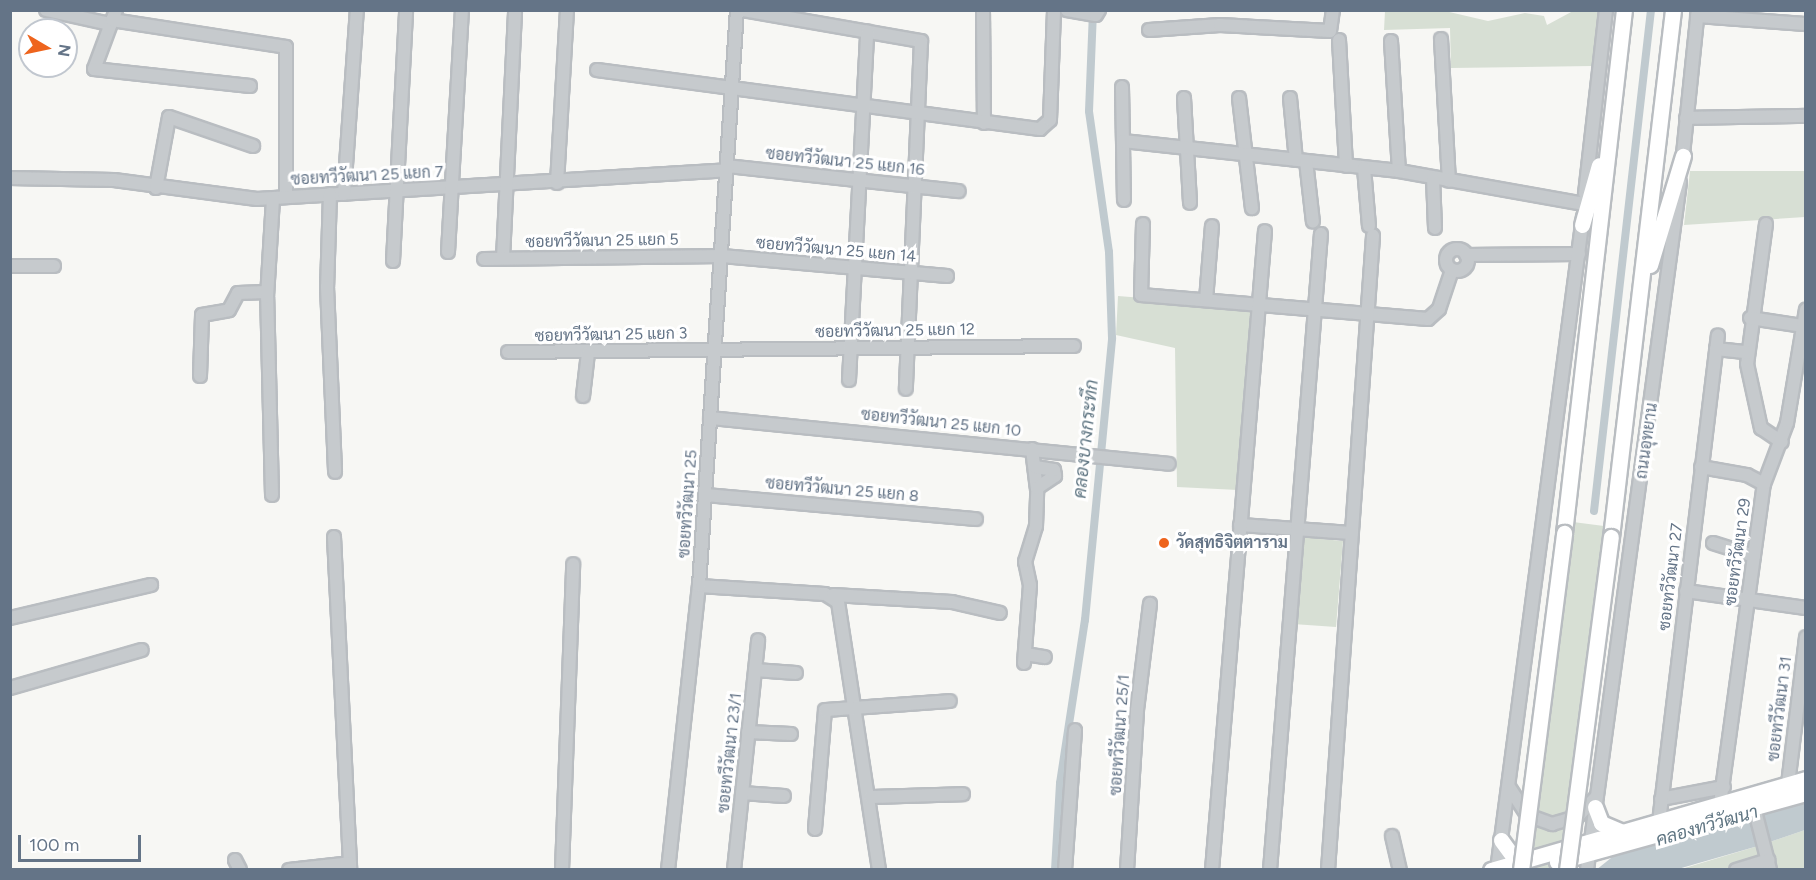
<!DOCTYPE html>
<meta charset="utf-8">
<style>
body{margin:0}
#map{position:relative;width:1816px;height:880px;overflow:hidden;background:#f7f7f4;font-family:Figtree,Sarabun,sans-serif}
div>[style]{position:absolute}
.green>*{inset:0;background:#d7dfd4}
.water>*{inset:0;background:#c0cacf}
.canal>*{height:8px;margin:-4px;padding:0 4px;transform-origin:4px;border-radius:4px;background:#c0cacf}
.roads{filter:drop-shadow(2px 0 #b9bdc1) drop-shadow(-2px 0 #b9bdc1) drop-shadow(0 2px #b9bdc1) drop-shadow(0 -2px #b9bdc1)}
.minor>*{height:12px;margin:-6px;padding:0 6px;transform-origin:6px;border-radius:6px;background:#c6cacd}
.minor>.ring{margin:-6px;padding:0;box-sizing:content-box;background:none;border:12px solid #c6cacd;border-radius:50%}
.major>*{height:15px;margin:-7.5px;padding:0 7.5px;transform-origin:7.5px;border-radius:7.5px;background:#fff}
.bridges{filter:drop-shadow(2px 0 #b9bdc1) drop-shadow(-2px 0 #b9bdc1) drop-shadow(0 2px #b9bdc1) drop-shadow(0 -2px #b9bdc1)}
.major-bridge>*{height:15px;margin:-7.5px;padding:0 7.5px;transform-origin:7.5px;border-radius:7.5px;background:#fff}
.dots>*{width:16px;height:16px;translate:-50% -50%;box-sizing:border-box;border:3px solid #fff;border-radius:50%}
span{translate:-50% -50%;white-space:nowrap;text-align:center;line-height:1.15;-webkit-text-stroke:6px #fff;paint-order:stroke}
.street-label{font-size:16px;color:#647487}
.poi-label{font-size:16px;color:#647487;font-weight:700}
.left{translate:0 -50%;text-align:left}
.water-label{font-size:18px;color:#607683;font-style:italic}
.frame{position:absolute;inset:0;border:12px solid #647487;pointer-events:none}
.north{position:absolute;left:18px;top:18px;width:60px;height:60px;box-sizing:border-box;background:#fff;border:2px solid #c1c7cf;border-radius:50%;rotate:99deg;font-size:16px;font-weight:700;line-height:24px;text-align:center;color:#647487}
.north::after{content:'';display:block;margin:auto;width:21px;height:27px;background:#ee641d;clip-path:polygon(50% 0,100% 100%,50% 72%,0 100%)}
.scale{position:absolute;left:18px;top:835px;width:123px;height:27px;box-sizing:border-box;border:3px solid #647487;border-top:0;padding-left:8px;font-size:18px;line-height:21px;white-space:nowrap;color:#647487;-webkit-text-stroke:4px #fff;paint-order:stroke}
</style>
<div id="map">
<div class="green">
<div style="clip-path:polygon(1385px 11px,1445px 11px,1488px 21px,1525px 13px,1544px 16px,1547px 25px,1573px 11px,1600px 11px,1592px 66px,1451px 68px,1450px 28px,1384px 30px)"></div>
<div style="clip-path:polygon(1690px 171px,1805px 171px,1805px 217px,1684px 225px)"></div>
<div style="clip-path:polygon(1118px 296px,1254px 307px,1238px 490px,1177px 487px,1175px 348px,1116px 335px)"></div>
<div style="clip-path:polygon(1573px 522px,1604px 526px,1560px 869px,1530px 870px)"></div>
<div style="clip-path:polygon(1301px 537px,1343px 541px,1336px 627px,1293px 624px)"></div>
<div style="clip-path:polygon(1805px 830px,1805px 869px,1678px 870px,1758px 846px)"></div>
</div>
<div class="water">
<div style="clip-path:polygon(1805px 803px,1805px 830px,1758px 846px,1678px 869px,1596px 870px,1621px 850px)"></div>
</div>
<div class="canal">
<div style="left:1594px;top:511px;width:504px;rotate:-83.51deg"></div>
<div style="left:1055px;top:870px;width:87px;rotate:-86.7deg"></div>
<div style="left:1060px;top:783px;width:165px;rotate:-81.3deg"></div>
<div style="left:1085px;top:620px;width:283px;rotate:-84.5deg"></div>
<div style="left:1112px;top:338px;width:86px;rotate:-92deg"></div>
<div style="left:1109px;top:252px;width:142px;rotate:-98.1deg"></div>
<div style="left:1089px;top:111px;width:100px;rotate:-87.7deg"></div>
</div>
<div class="roads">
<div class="minor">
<div style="left:46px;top:10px;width:66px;rotate:12.3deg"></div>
<div style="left:116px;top:10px;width:63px;rotate:110.4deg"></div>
<div style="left:94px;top:69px;width:157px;rotate:6.2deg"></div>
<div style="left:743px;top:10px;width:181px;rotate:9.9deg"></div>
<div style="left:921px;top:41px;width:348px;rotate:92.5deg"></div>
<div style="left:983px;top:10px;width:113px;rotate:89.5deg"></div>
<div style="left:1067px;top:10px;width:29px;rotate:10deg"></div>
<div style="left:1096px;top:15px;width:6px;rotate:-59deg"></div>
<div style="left:1697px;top:16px;width:109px;rotate:4.2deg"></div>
<div style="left:112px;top:20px;width:176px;rotate:8.8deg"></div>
<div style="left:286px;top:47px;width:150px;rotate:90deg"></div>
<div style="left:1149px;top:30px;width:71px;rotate:-4deg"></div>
<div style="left:1220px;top:25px;width:110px;rotate:3.1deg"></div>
<div style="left:1330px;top:31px;width:21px;rotate:-82deg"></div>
<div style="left:1441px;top:39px;width:142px;rotate:86.8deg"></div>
<div style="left:1339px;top:40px;width:126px;rotate:86.8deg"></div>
<div style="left:1391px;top:41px;width:130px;rotate:86.5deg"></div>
<div style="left:597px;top:70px;width:447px;rotate:7.6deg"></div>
<div style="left:1040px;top:129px;width:13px;rotate:-42deg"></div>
<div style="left:1050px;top:120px;width:110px;rotate:-87.9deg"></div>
<div style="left:1122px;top:87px;width:113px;rotate:89deg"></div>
<div style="left:1184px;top:98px;width:105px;rotate:86.7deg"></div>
<div style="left:1239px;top:98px;width:111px;rotate:83.3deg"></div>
<div style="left:1290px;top:98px;width:62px;rotate:84.5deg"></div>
<div style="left:1686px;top:118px;width:120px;rotate:-1deg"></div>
<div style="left:1123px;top:141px;width:278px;rotate:6.2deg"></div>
<div style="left:1399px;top:171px;width:188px;rotate:10.1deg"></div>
<div style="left:1306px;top:161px;width:61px;rotate:83.5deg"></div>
<div style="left:1682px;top:164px;width:155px;rotate:-84.1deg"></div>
<div style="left:727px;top:166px;width:233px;rotate:6.2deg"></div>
<div style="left:1364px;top:168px;width:58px;rotate:85.1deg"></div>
<div style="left:10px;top:178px;width:104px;rotate:1.1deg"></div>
<div style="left:114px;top:180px;width:144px;rotate:7.6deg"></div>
<div style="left:257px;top:199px;width:471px;rotate:-3.5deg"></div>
<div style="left:1433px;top:178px;width:50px;rotate:87.7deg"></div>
<div style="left:557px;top:183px;width:173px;rotate:-86.7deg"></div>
<div style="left:156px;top:188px;width:72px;rotate:-79.6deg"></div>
<div style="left:169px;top:117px;width:89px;rotate:19deg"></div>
<div style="left:330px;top:194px;width:93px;rotate:91.8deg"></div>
<div style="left:327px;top:287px;width:185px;rotate:87.5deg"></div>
<div style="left:344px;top:194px;width:184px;rotate:-86deg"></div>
<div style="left:1585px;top:194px;width:185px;rotate:-83.5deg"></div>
<div style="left:1143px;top:224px;width:71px;rotate:91.6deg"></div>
<div style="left:1141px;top:295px;width:288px;rotate:4.8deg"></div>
<div style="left:1428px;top:319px;width:15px;rotate:-42deg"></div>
<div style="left:1439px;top:309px;width:41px;rotate:-71.6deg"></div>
<div style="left:1766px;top:224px;width:141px;rotate:97.7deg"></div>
<div style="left:1747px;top:364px;width:66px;rotate:77.7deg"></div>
<div style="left:1761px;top:428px;width:25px;rotate:34deg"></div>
<div class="ring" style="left:1446px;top:249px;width:10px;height:10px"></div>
<div style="left:448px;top:252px;width:242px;rotate:-86.7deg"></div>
<div style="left:1466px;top:255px;width:113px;rotate:-0.5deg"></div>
<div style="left:503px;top:258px;width:248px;rotate:-87.2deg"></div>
<div style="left:484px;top:259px;width:238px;rotate:-0.7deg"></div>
<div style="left:722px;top:256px;width:226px;rotate:5.1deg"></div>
<div style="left:393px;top:261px;width:251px;rotate:-87deg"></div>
<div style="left:10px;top:266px;width:44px"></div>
<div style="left:1206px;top:300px;width:74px;rotate:-85.4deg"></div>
<div style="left:1750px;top:318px;width:54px;rotate:8.6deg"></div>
<div style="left:1716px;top:349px;width:31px;rotate:6deg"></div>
<div style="left:508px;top:352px;width:566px;rotate:-0.61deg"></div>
<div style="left:200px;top:376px;width:61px;rotate:-88.1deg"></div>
<div style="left:202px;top:315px;width:27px;rotate:-10deg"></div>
<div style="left:229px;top:310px;width:19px;rotate:-62deg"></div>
<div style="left:238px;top:293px;width:29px;rotate:-2deg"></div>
<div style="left:849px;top:380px;width:349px;rotate:-87deg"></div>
<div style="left:583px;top:396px;width:43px;rotate:-83.4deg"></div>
<div style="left:710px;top:418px;width:461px;rotate:5.7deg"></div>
<div style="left:1032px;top:449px;width:39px;rotate:83deg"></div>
<div style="left:1701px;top:467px;width:47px;rotate:9.9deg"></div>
<div style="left:1747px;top:475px;width:19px;rotate:28deg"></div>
<div style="left:272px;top:495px;width:198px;rotate:-91.4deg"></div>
<div style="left:267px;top:297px;width:99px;rotate:-86.5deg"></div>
<div style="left:706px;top:495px;width:271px;rotate:5.1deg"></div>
<div style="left:1240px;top:525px;width:112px;rotate:4.1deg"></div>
<div style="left:334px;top:537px;width:333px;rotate:87.2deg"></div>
<div style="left:1713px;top:543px;width:43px;rotate:17.6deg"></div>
<div style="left:699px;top:586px;width:126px;rotate:3.6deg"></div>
<div style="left:825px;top:594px;width:15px;rotate:32deg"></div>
<div style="left:838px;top:602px;width:271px;rotate:81.3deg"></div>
<div style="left:1686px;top:591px;width:121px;rotate:8.1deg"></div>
<div style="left:833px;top:595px;width:119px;rotate:3.4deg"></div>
<div style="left:952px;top:602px;width:49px;rotate:12.9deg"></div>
<div style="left:10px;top:618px;width:145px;rotate:-13.2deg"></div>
<div style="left:1025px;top:654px;width:20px;rotate:9deg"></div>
<div style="left:1024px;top:663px;width:78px;rotate:-85.6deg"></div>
<div style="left:1030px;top:585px;width:24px;rotate:-102deg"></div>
<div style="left:1025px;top:562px;width:38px;rotate:-73deg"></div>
<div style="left:1036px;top:526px;width:38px;rotate:-88deg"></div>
<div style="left:1037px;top:488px;width:22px;rotate:-34deg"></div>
<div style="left:1055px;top:476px;width:6px;rotate:-99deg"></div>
<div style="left:1054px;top:470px;width:19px;rotate:-171deg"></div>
<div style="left:755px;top:670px;width:41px;rotate:4.2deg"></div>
<div style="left:10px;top:688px;width:137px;rotate:-16.1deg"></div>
<div style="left:748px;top:732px;width:43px;rotate:2.7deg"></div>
<div style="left:1788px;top:784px;width:148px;rotate:-83deg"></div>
<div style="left:1509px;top:787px;width:33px;rotate:57deg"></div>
<div style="left:1527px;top:815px;width:27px;rotate:20deg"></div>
<div style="left:1552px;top:824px;width:26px;rotate:-16deg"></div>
<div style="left:1577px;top:817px;width:28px;rotate:-46deg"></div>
<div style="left:742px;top:793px;width:42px;rotate:4.1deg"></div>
<div style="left:870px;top:797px;width:93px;rotate:-1.8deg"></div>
<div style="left:1661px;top:799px;width:64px;rotate:-10.8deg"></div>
<div style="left:1720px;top:804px;width:323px;rotate:-82.2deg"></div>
<div style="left:1764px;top:484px;width:65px;rotate:-69.3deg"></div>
<div style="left:1787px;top:423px;width:115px;rotate:-80.5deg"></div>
<div style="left:1754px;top:807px;width:65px;rotate:75.7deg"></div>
<div style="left:1659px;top:822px;width:490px;rotate:-83.1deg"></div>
<div style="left:815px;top:829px;width:119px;rotate:-85.2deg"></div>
<div style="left:825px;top:710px;width:125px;rotate:-4.1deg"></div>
<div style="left:1392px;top:836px;width:35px;rotate:77deg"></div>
<div style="left:235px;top:860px;width:11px;rotate:63deg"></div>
<div style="left:289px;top:870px;width:61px;rotate:-6.5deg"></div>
<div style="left:562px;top:870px;width:306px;rotate:-87.9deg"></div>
<div style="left:668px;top:870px;width:286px;rotate:-83.8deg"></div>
<div style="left:699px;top:586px;width:577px;rotate:-86.23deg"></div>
<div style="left:734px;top:870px;width:231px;rotate:-84deg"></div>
<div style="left:1065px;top:870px;width:140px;rotate:-85.9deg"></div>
<div style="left:1127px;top:870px;width:160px;rotate:-86.4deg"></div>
<div style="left:1137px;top:710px;width:107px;rotate:-83deg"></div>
<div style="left:1212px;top:870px;width:641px;rotate:-85.26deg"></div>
<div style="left:1270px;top:870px;width:638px;rotate:-85.42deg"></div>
<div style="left:1328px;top:870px;width:636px;rotate:-85.94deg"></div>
<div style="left:1497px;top:870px;width:659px;rotate:-82.5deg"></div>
<div style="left:1587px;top:870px;width:694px;rotate:-82.3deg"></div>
<div style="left:1736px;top:870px;width:34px;rotate:-17deg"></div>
</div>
<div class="major">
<div style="left:1582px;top:225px;width:62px;rotate:-74.2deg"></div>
<div style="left:1650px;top:265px;width:114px;rotate:-73.2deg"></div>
<div style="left:1564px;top:533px;width:526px;rotate:-83.46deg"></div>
<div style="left:1611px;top:537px;width:531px;rotate:-83.29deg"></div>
<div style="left:1595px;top:807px;width:17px;rotate:69deg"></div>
<div style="left:1601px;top:823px;width:25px;rotate:23deg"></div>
<div style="left:1501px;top:840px;width:29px;rotate:54deg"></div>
<div style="left:1557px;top:862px;width:258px;rotate:-15.5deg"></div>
<div style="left:1491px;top:870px;width:328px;rotate:-16.1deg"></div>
</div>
</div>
<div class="bridges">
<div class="major-bridge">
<div style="left:1521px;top:870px;width:340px;rotate:-82.7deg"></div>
<div style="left:1567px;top:870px;width:336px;rotate:-82.5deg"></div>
</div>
</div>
<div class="dots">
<div style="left:1164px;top:543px;background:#ee641d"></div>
</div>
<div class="street-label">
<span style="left:845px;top:162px;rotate:6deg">ซอยทวีวัฒนา 25 แยก 16</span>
<span style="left:367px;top:176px;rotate:-3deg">ซอยทวีวัฒนา 25 แยก 7</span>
<span style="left:602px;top:241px;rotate:-1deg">ซอยทวีวัฒนา 25 แยก 5</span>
<span style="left:836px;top:250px;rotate:5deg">ซอยทวีวัฒนา 25 แยก 14</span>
<span style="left:895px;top:331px;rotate:-1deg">ซอยทวีวัฒนา 25 แยก 12</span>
<span style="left:611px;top:335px;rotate:-1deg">ซอยทวีวัฒนา 25 แยก 3</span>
<span style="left:941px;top:423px;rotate:6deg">ซอยทวีวัฒนา 25 แยก 10</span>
<span style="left:1647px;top:441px;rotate:-82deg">ถนนอุทยาน</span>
<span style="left:842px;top:490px;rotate:5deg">ซอยทวีวัฒนา 25 แยก 8</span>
<span style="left:688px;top:504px;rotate:-86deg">ซอยทวีวัฒนา 25</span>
<span style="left:1738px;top:552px;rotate:-82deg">ซอยทวีวัฒนา 29</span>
<span style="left:1671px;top:577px;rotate:-83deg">ซอยทวีวัฒนา 27</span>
<span style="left:1780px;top:709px;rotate:-83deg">ซอยทวีวัฒนา 31</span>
<span style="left:1120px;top:735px;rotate:-86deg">ซอยทวีวัฒนา 25/1</span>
<span style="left:730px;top:753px;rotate:-84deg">ซอยทวีวัฒนา 23/1</span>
</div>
<div class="poi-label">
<span class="left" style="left:1176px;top:543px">วัดสุทธิจิตตาราม</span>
</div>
<div class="water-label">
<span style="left:1086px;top:439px;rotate:-84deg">คลองบางกระทึก</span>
<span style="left:1707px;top:826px;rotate:-16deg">คลองทวีวัฒนา</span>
</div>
<div class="frame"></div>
<div class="north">N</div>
<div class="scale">100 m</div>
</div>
